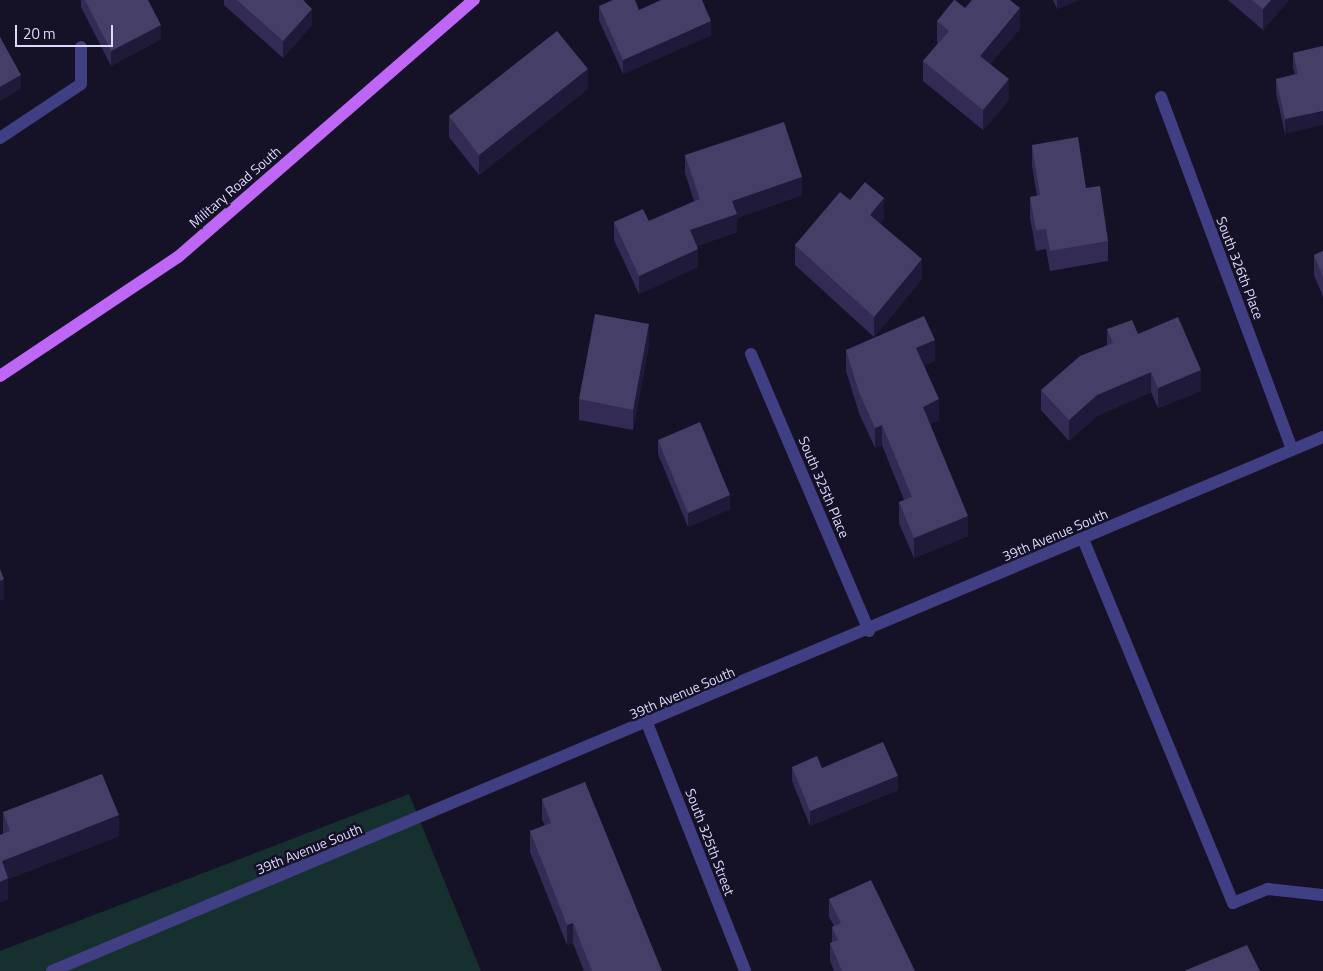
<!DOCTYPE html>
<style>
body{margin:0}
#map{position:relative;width:1323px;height:971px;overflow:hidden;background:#151127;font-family:"Titillium Web",sans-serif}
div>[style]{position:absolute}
.green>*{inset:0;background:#15302f}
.minor>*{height:12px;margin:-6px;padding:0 6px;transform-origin:6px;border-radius:6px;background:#413f83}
.major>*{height:12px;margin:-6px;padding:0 6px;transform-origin:6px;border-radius:6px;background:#be67f6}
.wall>*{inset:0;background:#332b54}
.shaded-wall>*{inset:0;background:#1f193a}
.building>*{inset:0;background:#453e66}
span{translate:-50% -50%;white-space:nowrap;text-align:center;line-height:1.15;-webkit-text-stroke:5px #151127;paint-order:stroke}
.street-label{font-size:14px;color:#ddd9fd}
.scale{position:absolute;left:15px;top:25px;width:98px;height:22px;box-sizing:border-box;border:2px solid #ddd9fd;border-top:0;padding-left:6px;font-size:15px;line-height:18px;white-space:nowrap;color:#ddd9fd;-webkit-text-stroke:4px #151127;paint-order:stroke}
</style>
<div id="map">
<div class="green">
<div style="clip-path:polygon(409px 794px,481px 971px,0 971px,0 951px)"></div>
</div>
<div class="minor">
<div style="left:1161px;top:97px;width:376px;rotate:69.6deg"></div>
<div style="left:0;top:138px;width:97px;rotate:-33.7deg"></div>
<div style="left:81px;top:84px;width:37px;rotate:-90deg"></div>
<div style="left:751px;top:354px;width:301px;rotate:66.9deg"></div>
<div style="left:1083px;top:539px;width:394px;rotate:67.6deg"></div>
<div style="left:1233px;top:903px;width:38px;rotate:-22deg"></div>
<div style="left:1268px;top:889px;width:55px;rotate:6.2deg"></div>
<div style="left:647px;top:723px;width:267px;rotate:68.4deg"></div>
<div style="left:52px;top:971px;width:1379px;rotate:-22.79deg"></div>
</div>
<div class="major">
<div style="left:0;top:376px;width:214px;rotate:-33.8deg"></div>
<div style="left:178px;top:257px;width:392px;rotate:-41deg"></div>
</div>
<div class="wall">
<div style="clip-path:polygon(81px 0,148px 0,161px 39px,111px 66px,81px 7px)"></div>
<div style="clip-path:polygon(224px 0,305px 0,304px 1px,312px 25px,283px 58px,224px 5px)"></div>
<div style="clip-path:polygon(1053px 0,1079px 0,1057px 9px)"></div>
<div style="clip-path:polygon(1228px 0,1289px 0,1263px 30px)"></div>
<div style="clip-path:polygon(599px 6px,639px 10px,711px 35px,623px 74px,599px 20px)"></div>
<div style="clip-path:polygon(965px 8px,1020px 29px,990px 64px,1009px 100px,983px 130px,923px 81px,923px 61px,938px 43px,937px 42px,937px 21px)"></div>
<div style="clip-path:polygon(1323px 46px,1285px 134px,1276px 93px,1276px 79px,1295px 74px,1293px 68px,1293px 53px)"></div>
<div style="clip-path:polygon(588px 89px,479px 175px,449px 137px,449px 116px)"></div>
<div style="clip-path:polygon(1032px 145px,1086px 188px,1108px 241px,1108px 261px,1050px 271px,1046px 249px,1036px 251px,1030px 218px,1030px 197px,1037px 196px,1032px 166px)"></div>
<div style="clip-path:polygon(685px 155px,802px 195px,737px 218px,737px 232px,697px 246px,698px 267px,639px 294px,614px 240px,614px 222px,649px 221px,694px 201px,685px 173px)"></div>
<div style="clip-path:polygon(850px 200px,884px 219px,880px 223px,922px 279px,874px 337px,795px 265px,795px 245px)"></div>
<div style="clip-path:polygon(1323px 251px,1323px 297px,1314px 275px,1314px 255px)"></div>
<div style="clip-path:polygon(1107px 329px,1138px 334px,1201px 391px,1158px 408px,1151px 392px,1097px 416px,1069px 441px,1041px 410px,1041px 390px,1107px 345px)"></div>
<div style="clip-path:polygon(649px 345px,633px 430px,579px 420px,579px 399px)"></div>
<div style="clip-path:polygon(846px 350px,935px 361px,924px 365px,939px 420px,930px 424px,968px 536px,914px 558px,899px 523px,899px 502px,904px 500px,882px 445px,875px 448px,859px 413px,846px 371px)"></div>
<div style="clip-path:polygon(658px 440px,730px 509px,688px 527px,658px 454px)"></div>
<div style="clip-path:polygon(792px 767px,822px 768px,898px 790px,810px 826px,792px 781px)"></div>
<div style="clip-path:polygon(542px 799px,662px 971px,584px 971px,573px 943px,567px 945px,530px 852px,530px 831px,545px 825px,542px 820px)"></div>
<div style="clip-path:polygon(3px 812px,119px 836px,8px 879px,8px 899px,0 902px,0 835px,3px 834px)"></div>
<div style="clip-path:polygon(829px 899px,915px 971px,834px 971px,830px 961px,830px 943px,832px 942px,832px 927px,834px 926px,829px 917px)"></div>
</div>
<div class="shaded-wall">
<div style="clip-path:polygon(1057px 0,1079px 0,1057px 9px)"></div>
<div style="clip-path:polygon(1271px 0,1289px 0,1263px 30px,1263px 9px)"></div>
<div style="clip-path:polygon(1020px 8px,1020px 29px,980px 76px,980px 56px)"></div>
<div style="clip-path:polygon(312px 9px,312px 25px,283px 58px,283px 41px)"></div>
<div style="clip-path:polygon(711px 21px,711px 35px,623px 74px,623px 60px)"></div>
<div style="clip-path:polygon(161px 25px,161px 39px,111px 66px,111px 51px)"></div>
<div style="clip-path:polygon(588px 69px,588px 89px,479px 175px,479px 155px)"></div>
<div style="clip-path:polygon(21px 75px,21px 89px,0 101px,0 87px)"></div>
<div style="clip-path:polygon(1009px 79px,1009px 100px,983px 130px,983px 110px)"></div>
<div style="clip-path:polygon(1323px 111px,1323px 125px,1285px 134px,1285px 119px)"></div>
<div style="clip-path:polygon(802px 177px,802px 195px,737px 218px,737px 232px,690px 248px,690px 230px,732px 201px)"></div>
<div style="clip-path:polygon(884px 198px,884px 219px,870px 235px,870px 215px)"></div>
<div style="clip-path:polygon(698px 249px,698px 267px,639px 294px,639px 276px)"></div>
<div style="clip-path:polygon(922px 259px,922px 279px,874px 337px,874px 317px)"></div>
<div style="clip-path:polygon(649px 324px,649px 345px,633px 430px,633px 410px)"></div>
<div style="clip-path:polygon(935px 340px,935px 361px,916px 369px,916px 348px)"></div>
<div style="clip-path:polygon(1201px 370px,1201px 391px,1158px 408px,1158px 388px)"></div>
<div style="clip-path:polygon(1151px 372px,1151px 392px,1097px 416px,1069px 441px,1069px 420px,1097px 395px)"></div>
<div style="clip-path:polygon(939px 399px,939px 420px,923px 427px,923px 407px)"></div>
<div style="clip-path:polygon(882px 425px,882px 445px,875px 448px,875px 428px)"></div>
<div style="clip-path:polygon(730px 495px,730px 509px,688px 527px,688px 513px)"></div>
<div style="clip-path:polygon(968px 516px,968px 536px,914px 558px,914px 538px)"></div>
<div style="clip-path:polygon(4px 579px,4px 599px,0 601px,0 581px)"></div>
<div style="clip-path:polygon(898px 776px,898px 790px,810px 826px,810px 811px)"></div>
<div style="clip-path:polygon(119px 815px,119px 836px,8px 879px,8px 899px,0 902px,0 882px,2px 861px)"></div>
<div style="clip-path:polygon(573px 923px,573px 943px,567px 945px,567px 925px)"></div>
</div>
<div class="building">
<div style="clip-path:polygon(85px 0,148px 0,161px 25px,111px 51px)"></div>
<div style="clip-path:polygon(237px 0,303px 0,312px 9px,283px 41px)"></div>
<div style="clip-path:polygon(613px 0,635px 0,639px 10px,661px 0,702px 0,711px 21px,623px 60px,599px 6px)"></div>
<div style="clip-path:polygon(954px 0,955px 0,965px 8px,972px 0,1010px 0,1020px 8px,980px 56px,1009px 79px,983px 110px,923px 61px,949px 31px,937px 21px)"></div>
<div style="clip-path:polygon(1252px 0,1271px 0,1263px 9px)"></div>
<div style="clip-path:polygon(557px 31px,588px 69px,479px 155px,449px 116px)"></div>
<div style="clip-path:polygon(0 37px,21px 75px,0 87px)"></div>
<div style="clip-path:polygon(1323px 46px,1323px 111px,1285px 119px,1276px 79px,1298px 74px,1293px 53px)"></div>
<div style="clip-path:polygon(784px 122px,802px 177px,732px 201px,737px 214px,690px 230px,698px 249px,639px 276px,614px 222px,643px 209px,649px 221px,700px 199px,685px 155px)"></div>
<div style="clip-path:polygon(1078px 137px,1086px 188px,1100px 186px,1108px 241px,1050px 251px,1046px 229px,1036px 230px,1030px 197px,1040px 195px,1032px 145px)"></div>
<div style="clip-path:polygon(865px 182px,884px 198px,870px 215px,922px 259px,874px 317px,795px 245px,840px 192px,850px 200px)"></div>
<div style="clip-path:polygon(1323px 251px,1323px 277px,1314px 255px)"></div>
<div style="clip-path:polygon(595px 314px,649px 324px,633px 410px,579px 399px)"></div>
<div style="clip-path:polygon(924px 316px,935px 340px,916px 348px,939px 399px,923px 407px,968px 516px,914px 538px,899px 502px,912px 497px,882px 425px,875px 428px,859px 392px,846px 350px)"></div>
<div style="clip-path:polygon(1178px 317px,1201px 370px,1158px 388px,1151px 372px,1097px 395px,1069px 420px,1041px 390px,1080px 356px,1113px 343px,1107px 329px,1132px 320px,1138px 334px)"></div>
<div style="clip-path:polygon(700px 422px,730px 495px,688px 513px,658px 440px)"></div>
<div style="clip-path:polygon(0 569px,4px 579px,0 581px)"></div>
<div style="clip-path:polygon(883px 742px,898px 776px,810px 811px,792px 767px,817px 756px,822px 768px)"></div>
<div style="clip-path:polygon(102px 774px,119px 815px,2px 861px,8px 878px,0 882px,0 835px,10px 831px,3px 812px)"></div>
<div style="clip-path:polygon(585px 782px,662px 971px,592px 971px,573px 923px,567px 925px,530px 831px,551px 823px,542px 799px)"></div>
<div style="clip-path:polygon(871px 880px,915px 971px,842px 971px,830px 943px,838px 940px,832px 927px,841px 923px,829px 899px)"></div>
<div style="clip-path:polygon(1247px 945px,1260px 971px,1184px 971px)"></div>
</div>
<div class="street-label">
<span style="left:235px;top:187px;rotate:-41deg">Military Road South</span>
<span style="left:1240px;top:268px;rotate:69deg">South 326th Place</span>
<span style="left:824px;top:487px;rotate:67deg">South 325th Place</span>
<span style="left:1055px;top:535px;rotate:-23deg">39th Avenue South</span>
<span style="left:682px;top:693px;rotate:-23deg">39th Avenue South</span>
<span style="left:710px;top:842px;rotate:69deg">South 325th Street</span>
<span style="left:309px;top:849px;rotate:-22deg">39th Avenue South</span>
</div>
<div class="scale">20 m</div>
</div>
